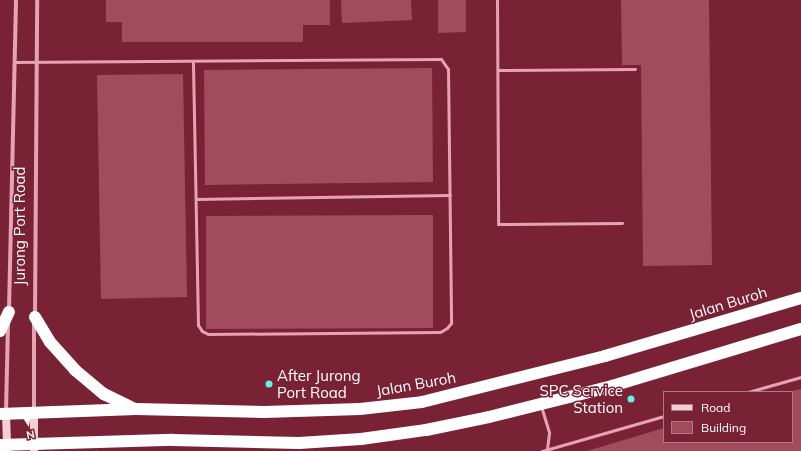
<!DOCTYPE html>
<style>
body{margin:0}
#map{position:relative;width:801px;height:451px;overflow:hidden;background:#7a2235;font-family:Mulish,sans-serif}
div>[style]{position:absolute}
.building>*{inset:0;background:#a34b5e}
.lane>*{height:3px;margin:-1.5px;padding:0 1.5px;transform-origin:1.5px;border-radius:1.5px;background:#e5a4b3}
.street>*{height:4px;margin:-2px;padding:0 2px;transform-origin:2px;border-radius:2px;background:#e5a4b3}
.secondary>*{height:8px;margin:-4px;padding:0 4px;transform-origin:4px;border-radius:4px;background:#f4ced6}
.highway>*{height:12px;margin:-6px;padding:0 6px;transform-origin:6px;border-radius:6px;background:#fff}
.dots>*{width:11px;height:11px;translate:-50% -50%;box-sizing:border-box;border:2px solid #7a2235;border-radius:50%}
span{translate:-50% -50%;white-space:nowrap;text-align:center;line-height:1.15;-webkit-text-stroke:3px #7a2235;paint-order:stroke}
.street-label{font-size:15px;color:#fff}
.poi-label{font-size:15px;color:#fff}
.left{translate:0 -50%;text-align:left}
.right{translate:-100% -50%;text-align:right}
.legend{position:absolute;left:663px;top:391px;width:130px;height:52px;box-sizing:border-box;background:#7a2235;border:1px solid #af7a86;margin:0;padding:5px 7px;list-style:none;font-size:12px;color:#fff}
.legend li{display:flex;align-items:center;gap:8px;height:20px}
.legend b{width:20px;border:1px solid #af7a86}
.north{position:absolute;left:8px;top:403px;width:40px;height:40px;-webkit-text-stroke:3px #7a2235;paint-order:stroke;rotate:168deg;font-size:11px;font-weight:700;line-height:16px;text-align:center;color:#fff}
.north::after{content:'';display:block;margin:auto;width:14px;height:18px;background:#fff;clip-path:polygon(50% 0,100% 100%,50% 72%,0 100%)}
</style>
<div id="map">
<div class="building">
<div style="clip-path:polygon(106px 0,330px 0,330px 25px,303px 25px,303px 42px,122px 42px,122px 22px,106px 22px)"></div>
<div style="clip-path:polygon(341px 0,411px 0,412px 20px,342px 23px)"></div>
<div style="clip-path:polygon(438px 0,466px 0,466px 32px,438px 33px)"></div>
<div style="clip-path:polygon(621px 0,709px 0,712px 265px,643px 266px,641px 65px,622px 65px)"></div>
<div style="clip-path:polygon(432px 68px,433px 182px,205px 185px,204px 70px)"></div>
<div style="clip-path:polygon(183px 74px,187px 297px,101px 299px,97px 75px)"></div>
<div style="clip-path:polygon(433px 215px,433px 328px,206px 329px,206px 216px)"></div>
<div style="clip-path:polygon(801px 389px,801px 451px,587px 451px,664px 428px,664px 442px,792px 442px,792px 391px)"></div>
</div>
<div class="lane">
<div style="left:497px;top:0;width:224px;rotate:89.7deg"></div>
<div style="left:498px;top:224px;width:124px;rotate:-0.5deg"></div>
<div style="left:15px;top:62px;width:426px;rotate:-0.4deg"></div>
<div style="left:441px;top:59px;width:12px;rotate:55deg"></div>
<div style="left:448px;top:69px;width:254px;rotate:89.3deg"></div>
<div style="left:451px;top:323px;width:6px;rotate:129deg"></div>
<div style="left:447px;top:328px;width:8px;rotate:150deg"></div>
<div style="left:440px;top:332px;width:232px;rotate:179.5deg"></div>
<div style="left:208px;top:334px;width:7px;rotate:-153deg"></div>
<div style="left:202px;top:331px;width:7px;rotate:-124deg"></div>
<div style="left:198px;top:325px;width:264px;rotate:-91.1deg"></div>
<div style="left:498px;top:70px;width:137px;rotate:-0.4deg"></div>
<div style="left:196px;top:199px;width:254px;rotate:-0.9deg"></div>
<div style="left:748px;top:392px;width:55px;rotate:-15.8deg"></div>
<div style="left:541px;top:406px;width:28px;rotate:73deg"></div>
<div style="left:549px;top:433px;width:17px;rotate:97deg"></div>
<div style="left:542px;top:451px;width:127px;rotate:-16deg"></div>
</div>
<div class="street">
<div style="left:9px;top:310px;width:310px;rotate:-88.7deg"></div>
<div style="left:35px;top:315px;width:315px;rotate:-89.6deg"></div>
<div style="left:34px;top:411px;width:87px;rotate:-90deg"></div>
<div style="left:6px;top:412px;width:89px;rotate:-88.7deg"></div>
</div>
<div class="secondary">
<div style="left:34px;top:413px;width:38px;rotate:90deg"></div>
<div style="left:6px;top:414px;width:37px;rotate:88deg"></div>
</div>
<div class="highway">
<div style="left:35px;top:317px;width:29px;rotate:59deg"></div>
<div style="left:50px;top:342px;width:38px;rotate:48deg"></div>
<div style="left:75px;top:370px;width:38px;rotate:40deg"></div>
<div style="left:104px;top:394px;width:34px;rotate:26deg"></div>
<div style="left:0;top:331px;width:21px;rotate:-65deg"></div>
<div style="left:0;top:414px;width:136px;rotate:-2.1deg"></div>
<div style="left:136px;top:409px;width:128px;rotate:1.3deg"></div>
<div style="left:264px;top:412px;width:96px;rotate:-1.8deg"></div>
<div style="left:360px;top:409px;width:62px;rotate:-6.4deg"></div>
<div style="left:422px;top:402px;width:189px;rotate:-14.1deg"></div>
<div style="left:605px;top:356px;width:204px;rotate:-16.5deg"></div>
<div style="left:0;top:445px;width:173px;rotate:-1.7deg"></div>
<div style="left:173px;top:440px;width:126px;rotate:1.4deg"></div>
<div style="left:299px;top:443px;width:62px;rotate:-3.7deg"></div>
<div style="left:361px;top:439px;width:66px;rotate:-7.9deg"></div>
<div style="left:426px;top:430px;width:64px;rotate:-11.7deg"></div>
<div style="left:489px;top:417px;width:127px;rotate:-14.1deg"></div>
<div style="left:612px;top:386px;width:197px;rotate:-16.8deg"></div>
</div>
<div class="dots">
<div style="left:269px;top:384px;background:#66f1e7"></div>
<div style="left:631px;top:399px;background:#66f1e7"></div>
</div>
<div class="street-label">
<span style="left:20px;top:226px;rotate:-90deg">Jurong Port Road</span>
<span style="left:728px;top:303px;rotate:-17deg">Jalan Buroh</span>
<span style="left:416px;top:384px;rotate:-10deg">Jalan Buroh</span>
</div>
<div class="poi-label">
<span class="left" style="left:277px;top:384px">After Jurong<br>Port Road</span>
<span class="right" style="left:623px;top:399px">SPC Service<br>Station</span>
</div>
<ul class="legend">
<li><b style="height:5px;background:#f4ced6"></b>Road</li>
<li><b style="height:11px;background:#a34b5e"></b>Building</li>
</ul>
<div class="north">N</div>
</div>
